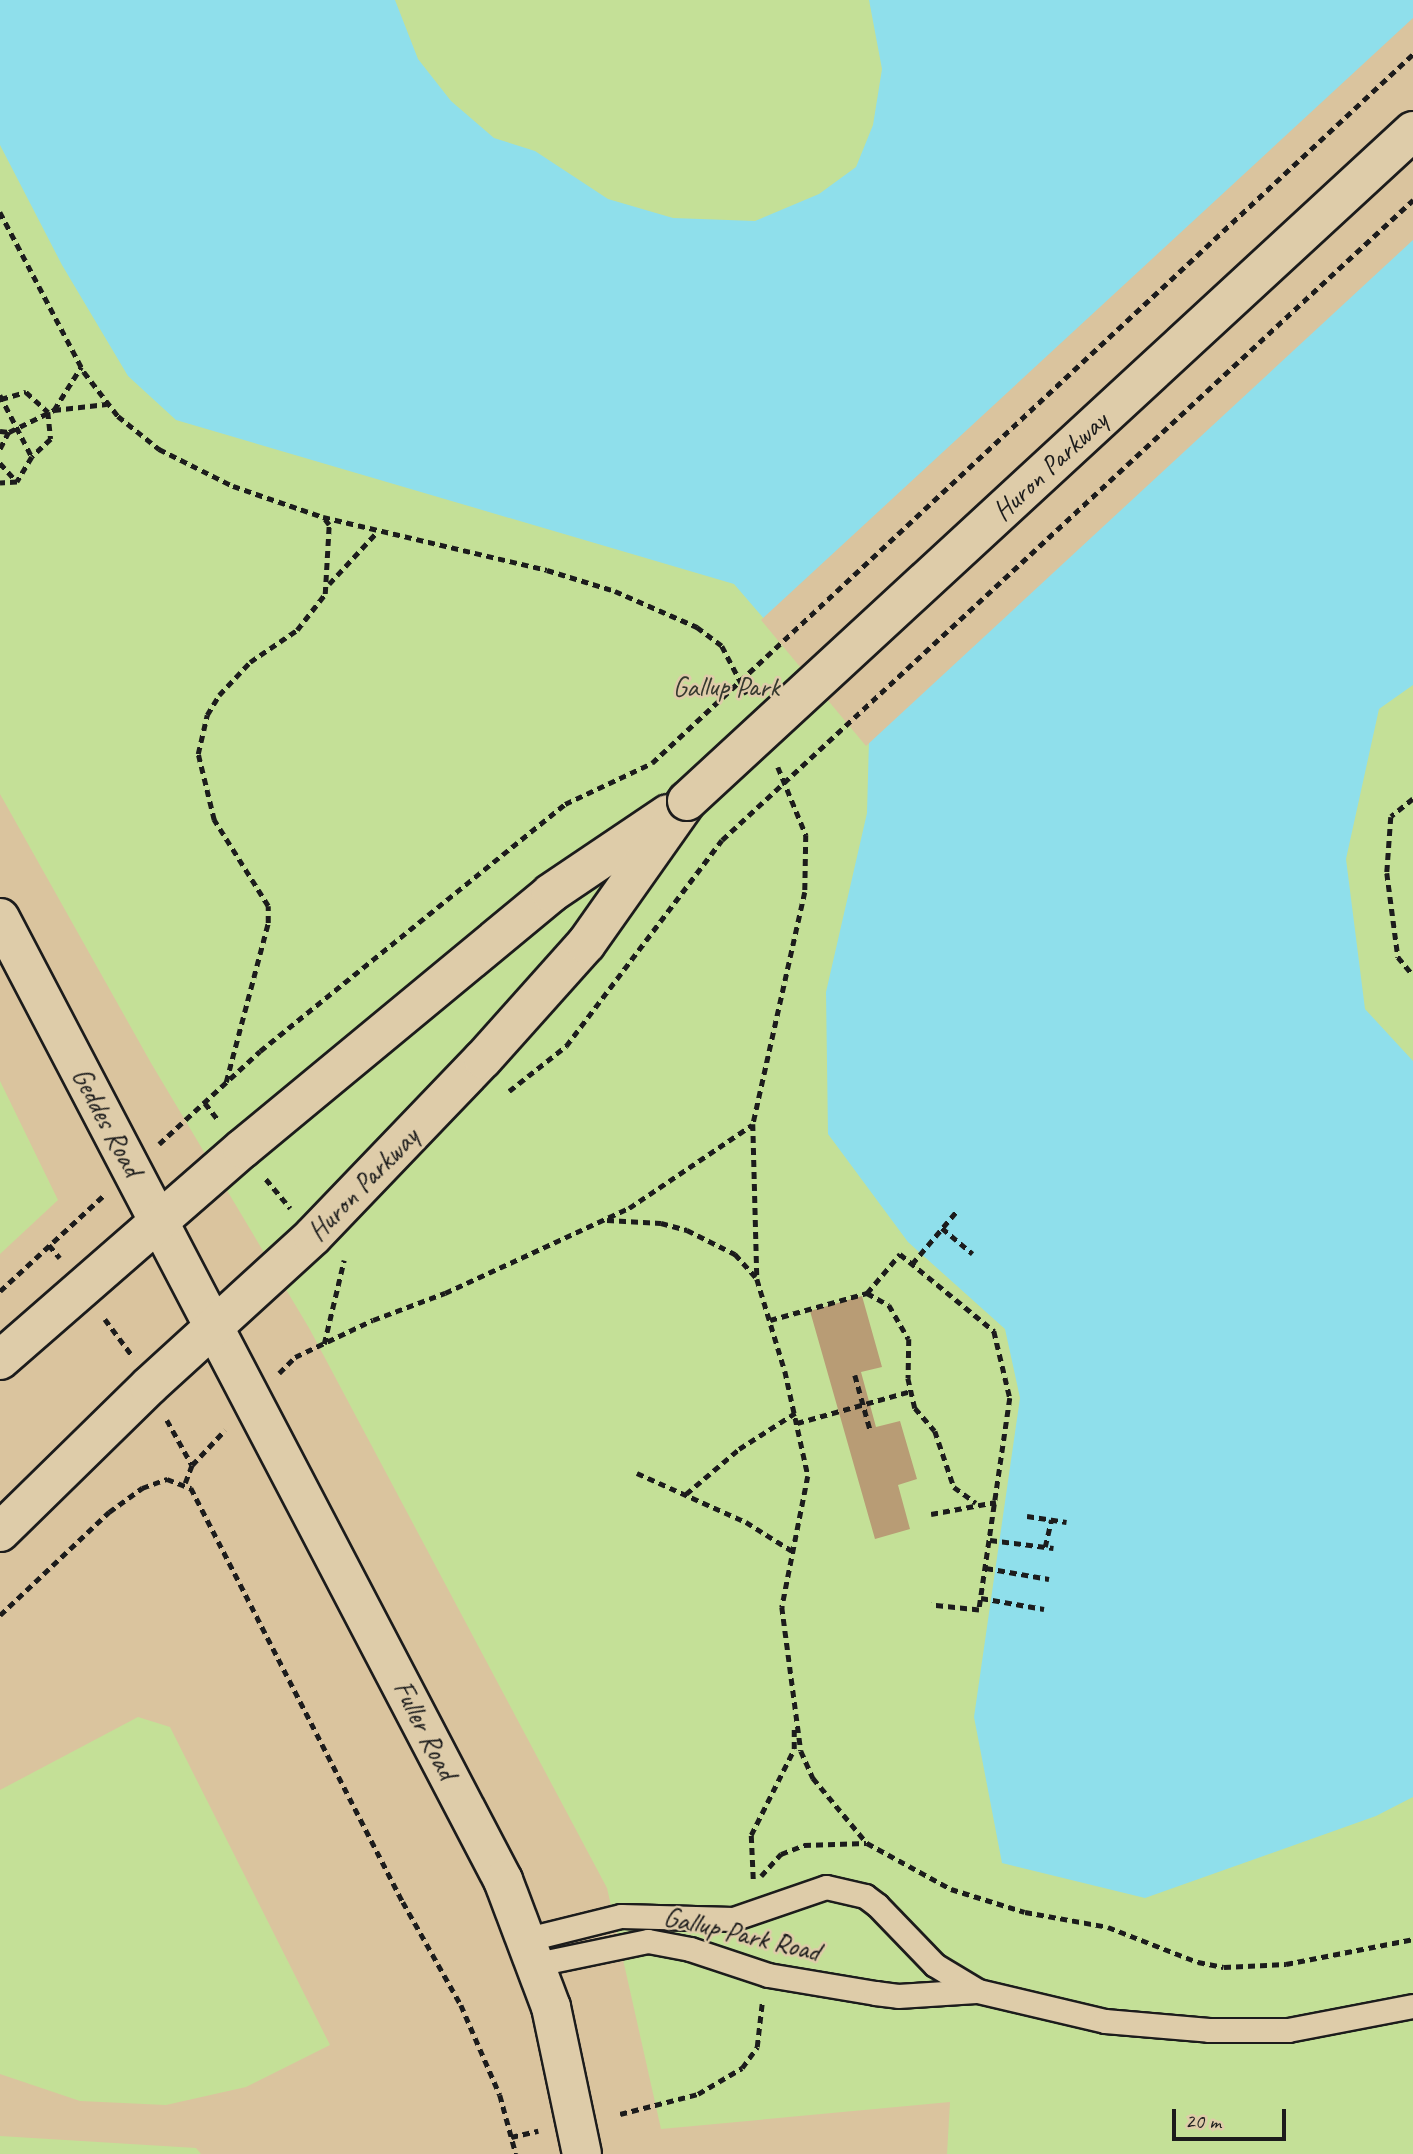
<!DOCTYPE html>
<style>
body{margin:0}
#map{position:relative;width:1413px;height:2154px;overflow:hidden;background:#dac49e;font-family:Caveat,sans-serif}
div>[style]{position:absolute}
.green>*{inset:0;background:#c4e097}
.water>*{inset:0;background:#8fdfeb}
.pier>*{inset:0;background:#dac49e}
.building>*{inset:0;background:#b89c75}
.path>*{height:4.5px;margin-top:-2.25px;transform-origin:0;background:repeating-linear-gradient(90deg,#1c1c1c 0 7px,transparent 0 12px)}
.roads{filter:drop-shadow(2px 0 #1c1c1c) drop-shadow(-2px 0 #1c1c1c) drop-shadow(0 2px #1c1c1c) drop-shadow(0 -2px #1c1c1c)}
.service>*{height:23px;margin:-11.5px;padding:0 11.5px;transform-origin:11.5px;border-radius:11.5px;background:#decca9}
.secondary>*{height:38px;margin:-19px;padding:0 19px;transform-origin:19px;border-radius:19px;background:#decca9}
.path-bridge>*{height:4.5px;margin-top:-2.25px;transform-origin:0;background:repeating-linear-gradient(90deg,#1c1c1c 0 7px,transparent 0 12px)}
.bridges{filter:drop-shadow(2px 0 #1c1c1c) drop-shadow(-2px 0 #1c1c1c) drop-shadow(0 2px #1c1c1c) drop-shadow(0 -2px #1c1c1c)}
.secondary-bridge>*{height:38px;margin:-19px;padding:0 19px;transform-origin:19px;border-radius:19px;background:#decca9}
span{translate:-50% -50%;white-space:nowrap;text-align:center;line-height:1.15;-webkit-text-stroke:5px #decca9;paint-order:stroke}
.street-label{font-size:28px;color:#1c1c1c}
.park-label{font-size:28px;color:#35392e}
.scale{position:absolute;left:1172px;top:2109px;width:114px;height:32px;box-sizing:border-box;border:4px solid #1c1c1c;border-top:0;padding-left:9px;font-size:21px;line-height:24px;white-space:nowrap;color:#1c1c1c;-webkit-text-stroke:5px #decca9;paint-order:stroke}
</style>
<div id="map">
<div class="green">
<div style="clip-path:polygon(0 0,1413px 0,1413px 2154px,947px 2154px,950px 2102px,661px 2129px,607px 1888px,309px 1328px,151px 1063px,0 794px)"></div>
<div style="clip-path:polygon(0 1081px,58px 1200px,0 1254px)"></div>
<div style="clip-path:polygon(138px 1717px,170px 1727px,330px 2045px,246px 2087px,166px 2105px,80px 2101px,0 2074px,0 1790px)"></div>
<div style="clip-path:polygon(0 2136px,196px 2148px,201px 2154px,0 2154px)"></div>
</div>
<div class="water">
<div style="clip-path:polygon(0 0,395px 0,418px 59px,451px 101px,494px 138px,535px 151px,608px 199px,673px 218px,755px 221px,819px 194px,856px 167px,873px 125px,882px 69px,869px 0,1413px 0,1413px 685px,1379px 709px,1346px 859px,1365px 1009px,1413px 1061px,1413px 1797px,1376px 1816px,1145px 1898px,1002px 1863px,974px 1717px,1020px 1398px,1005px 1329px,908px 1242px,828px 1134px,826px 992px,867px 813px,869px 740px,734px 584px,176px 420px,128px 376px,62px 265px,0 145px)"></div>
</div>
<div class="pier">
<div style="clip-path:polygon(1413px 18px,1413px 240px,866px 746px,761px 620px)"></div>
</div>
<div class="building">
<div style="clip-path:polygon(862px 1296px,882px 1367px,861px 1372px,876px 1427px,900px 1421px,917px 1479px,898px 1485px,910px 1529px,875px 1539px,810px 1311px)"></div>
</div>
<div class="path">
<div style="left:0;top:212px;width:181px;rotate:62.3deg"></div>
<div style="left:84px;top:372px;width:56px;rotate:52.3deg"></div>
<div style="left:118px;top:416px;width:53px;rotate:38.8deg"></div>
<div style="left:159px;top:449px;width:83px;rotate:26.6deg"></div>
<div style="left:233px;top:486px;width:95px;rotate:19deg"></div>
<div style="left:323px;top:517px;width:230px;rotate:13.3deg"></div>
<div style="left:547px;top:570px;width:71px;rotate:17.2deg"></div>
<div style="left:615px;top:591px;width:90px;rotate:23.7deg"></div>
<div style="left:697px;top:627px;width:31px;rotate:37deg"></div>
<div style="left:722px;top:646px;width:54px;rotate:62.5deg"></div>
<div style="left:0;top:395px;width:70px;rotate:62.7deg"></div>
<div style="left:32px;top:457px;width:29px;rotate:121deg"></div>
<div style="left:17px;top:482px;width:17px;rotate:177deg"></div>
<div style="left:1px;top:399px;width:26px;rotate:-16deg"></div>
<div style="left:26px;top:392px;width:30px;rotate:42deg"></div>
<div style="left:48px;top:412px;width:27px;rotate:84deg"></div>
<div style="left:51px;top:439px;width:26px;rotate:137deg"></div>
<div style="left:54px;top:410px;width:51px;rotate:-57.9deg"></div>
<div style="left:0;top:431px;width:9px;rotate:6deg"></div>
<div style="left:9px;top:432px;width:20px;rotate:117deg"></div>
<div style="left:9px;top:432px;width:50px;rotate:-26.1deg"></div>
<div style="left:54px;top:410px;width:53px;rotate:-6.5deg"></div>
<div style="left:0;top:463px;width:24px;rotate:48deg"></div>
<div style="left:329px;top:584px;width:71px;rotate:-47.3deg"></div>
<div style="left:778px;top:767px;width:74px;rotate:67.6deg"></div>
<div style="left:806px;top:835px;width:57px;rotate:91deg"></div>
<div style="left:805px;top:892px;width:238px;rotate:102.6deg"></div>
<div style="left:753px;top:1124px;width:155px;rotate:88.5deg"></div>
<div style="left:757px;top:1279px;width:96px;rotate:73.1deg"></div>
<div style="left:785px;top:1371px;width:107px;rotate:77.6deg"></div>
<div style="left:808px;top:1476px;width:134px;rotate:101.2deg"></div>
<div style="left:782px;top:1607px;width:145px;rotate:82.5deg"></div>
<div style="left:801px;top:1751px;width:30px;rotate:66deg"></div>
<div style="left:813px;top:1778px;width:85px;rotate:50.3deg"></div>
<div style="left:867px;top:1843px;width:96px;rotate:28.7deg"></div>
<div style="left:951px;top:1889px;width:77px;rotate:17.3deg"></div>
<div style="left:1025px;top:1912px;width:84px;rotate:10.2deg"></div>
<div style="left:1108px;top:1927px;width:97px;rotate:21.3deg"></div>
<div style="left:1198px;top:1962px;width:26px;rotate:11deg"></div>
<div style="left:1224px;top:1967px;width:62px;rotate:-2.8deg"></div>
<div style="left:1286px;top:1964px;width:129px;rotate:-11.1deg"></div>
<div style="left:1413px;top:799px;width:28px;rotate:141deg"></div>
<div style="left:1391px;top:817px;width:56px;rotate:94.1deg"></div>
<div style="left:1387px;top:873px;width:85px;rotate:82.5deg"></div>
<div style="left:1398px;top:957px;width:23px;rotate:50deg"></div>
<div style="left:226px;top:1082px;width:164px;rotate:-75.2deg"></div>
<div style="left:268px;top:923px;width:17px;rotate:-90deg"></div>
<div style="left:268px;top:906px;width:102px;rotate:-122.1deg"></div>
<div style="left:214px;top:820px;width:68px;rotate:-103.6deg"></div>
<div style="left:198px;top:754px;width:40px;rotate:-77deg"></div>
<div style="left:207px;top:715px;width:23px;rotate:-59deg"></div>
<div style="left:219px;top:695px;width:45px;rotate:-46.8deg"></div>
<div style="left:250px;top:662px;width:57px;rotate:-34.2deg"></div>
<div style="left:297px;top:630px;width:46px;rotate:-52.1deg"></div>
<div style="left:325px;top:594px;width:69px;rotate:-86.7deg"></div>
<div style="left:329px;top:525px;width:10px;rotate:-127deg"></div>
<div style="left:509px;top:1091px;width:73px;rotate:-38.3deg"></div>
<div style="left:566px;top:1046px;width:258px;rotate:-52.9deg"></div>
<div style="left:205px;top:1103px;width:23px;rotate:52deg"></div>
<div style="left:159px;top:1144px;width:137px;rotate:-42.6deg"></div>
<div style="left:260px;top:1051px;width:392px;rotate:-39deg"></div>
<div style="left:565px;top:804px;width:96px;rotate:-25.2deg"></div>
<div style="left:266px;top:1179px;width:38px;rotate:50deg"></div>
<div style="left:607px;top:1220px;width:54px;rotate:3.2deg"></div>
<div style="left:661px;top:1223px;width:27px;rotate:15deg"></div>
<div style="left:687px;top:1230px;width:54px;rotate:26.6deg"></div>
<div style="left:735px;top:1254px;width:31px;rotate:48deg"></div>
<div style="left:942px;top:1228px;width:40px;rotate:40deg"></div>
<div style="left:49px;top:1245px;width:17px;rotate:50deg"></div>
<div style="left:912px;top:1264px;width:68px;rotate:-49.8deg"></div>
<div style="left:0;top:1291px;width:142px;rotate:-42.7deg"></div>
<div style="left:867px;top:1293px;width:51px;rotate:-49.8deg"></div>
<div style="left:900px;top:1254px;width:122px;rotate:39.3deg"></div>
<div style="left:994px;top:1331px;width:69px;rotate:76.6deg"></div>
<div style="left:1010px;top:1398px;width:214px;rotate:98.3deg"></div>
<div style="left:979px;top:1610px;width:48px;rotate:-174.1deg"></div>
<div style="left:105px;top:1319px;width:44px;rotate:53.4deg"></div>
<div style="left:770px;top:1320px;width:101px;rotate:-15.6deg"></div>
<div style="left:867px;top:1293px;width:25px;rotate:29deg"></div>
<div style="left:889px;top:1305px;width:39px;rotate:60deg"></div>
<div style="left:909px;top:1339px;width:39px;rotate:91deg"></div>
<div style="left:908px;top:1378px;width:31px;rotate:77deg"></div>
<div style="left:915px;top:1408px;width:30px;rotate:49deg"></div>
<div style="left:935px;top:1431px;width:59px;rotate:71.3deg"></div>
<div style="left:954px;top:1487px;width:27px;rotate:36deg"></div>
<div style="left:324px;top:1344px;width:86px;rotate:-76.6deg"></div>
<div style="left:279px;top:1373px;width:23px;rotate:-45deg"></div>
<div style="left:295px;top:1357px;width:86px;rotate:-25.4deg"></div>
<div style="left:373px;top:1320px;width:77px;rotate:-20.6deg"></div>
<div style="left:445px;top:1293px;width:203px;rotate:-24.8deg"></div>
<div style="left:629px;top:1208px;width:148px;rotate:-34deg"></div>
<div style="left:855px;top:1375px;width:56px;rotate:74.5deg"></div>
<div style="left:167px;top:1420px;width:51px;rotate:60.9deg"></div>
<div style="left:797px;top:1423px;width:118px;rotate:-15.7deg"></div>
<div style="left:637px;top:1473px;width:120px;rotate:24.2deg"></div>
<div style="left:746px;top:1522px;width:54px;rotate:32.2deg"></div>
<div style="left:185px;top:1483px;width:19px;rotate:-69deg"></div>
<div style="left:192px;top:1465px;width:48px;rotate:-46.7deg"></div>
<div style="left:686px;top:1494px;width:70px;rotate:-40.3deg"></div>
<div style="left:739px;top:1449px;width:67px;rotate:-32.7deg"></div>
<div style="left:931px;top:1514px;width:66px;rotate:-10.5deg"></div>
<div style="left:1027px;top:1516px;width:40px;rotate:8.5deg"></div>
<div style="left:990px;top:1540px;width:64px;rotate:7.2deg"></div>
<div style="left:1045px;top:1547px;width:28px;rotate:-77deg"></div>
<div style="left:986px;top:1568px;width:64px;rotate:9.9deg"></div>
<div style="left:981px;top:1598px;width:64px;rotate:9.9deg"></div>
<div style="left:0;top:1615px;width:150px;rotate:-43.4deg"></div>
<div style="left:109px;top:1512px;width:41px;rotate:-36deg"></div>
<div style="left:142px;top:1488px;width:27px;rotate:-20deg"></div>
<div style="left:167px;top:1479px;width:26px;rotate:21deg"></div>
<div style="left:191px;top:1488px;width:465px;rotate:62.9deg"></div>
<div style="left:403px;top:1902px;width:118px;rotate:60.6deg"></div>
<div style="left:461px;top:2005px;width:98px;rotate:66.6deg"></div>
<div style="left:500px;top:2095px;width:61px;rotate:74.8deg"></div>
<div style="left:761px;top:1876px;width:30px;rotate:-48deg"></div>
<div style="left:781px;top:1854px;width:25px;rotate:-21deg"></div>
<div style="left:804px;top:1845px;width:62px;rotate:-1.8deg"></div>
<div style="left:753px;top:1879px;width:44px;rotate:-92.6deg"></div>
<div style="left:751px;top:1835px;width:96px;rotate:-63.4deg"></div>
<div style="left:794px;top:1749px;width:22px;rotate:-90deg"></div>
<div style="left:620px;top:2114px;width:81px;rotate:-14.4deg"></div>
<div style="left:698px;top:2094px;width:51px;rotate:-30.6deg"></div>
<div style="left:742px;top:2068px;width:26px;rotate:-54deg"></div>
<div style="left:757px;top:2047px;width:44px;rotate:-83.5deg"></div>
<div style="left:511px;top:2137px;width:28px;rotate:-13deg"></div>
</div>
<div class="roads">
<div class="service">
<div style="left:528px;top:1939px;width:96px;rotate:-13.9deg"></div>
<div style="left:621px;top:1916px;width:112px;rotate:1.5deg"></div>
<div style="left:733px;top:1919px;width:98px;rotate:-19deg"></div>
<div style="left:826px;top:1887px;width:40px;rotate:13deg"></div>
<div style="left:865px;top:1896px;width:15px;rotate:37deg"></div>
<div style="left:877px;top:1905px;width:83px;rotate:46deg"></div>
<div style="left:935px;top:1965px;width:50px;rotate:31.2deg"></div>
<div style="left:978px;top:1991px;width:130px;rotate:13.3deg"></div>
<div style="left:1105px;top:2021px;width:104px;rotate:4.9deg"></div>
<div style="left:1209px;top:2030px;width:79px"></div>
<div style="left:1288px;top:2030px;width:127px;rotate:-10.9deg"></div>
<div style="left:537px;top:1964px;width:113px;rotate:-11.7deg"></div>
<div style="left:648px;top:1941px;width:43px;rotate:10.8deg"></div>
<div style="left:690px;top:1949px;width:82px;rotate:18.4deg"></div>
<div style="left:768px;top:1975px;width:109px;rotate:9.5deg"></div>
<div style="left:875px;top:1993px;width:23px;rotate:7deg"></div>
<div style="left:898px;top:1996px;width:78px;rotate:-3.7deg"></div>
</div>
<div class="secondary">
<div style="left:0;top:918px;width:1086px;rotate:62.4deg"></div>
<div style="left:503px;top:1880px;width:136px;rotate:69.3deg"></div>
<div style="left:551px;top:2007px;width:150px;rotate:78.1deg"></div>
<div style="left:0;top:1360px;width:321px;rotate:-41.1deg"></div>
<div style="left:242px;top:1149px;width:401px;rotate:-39.6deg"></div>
<div style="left:551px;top:893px;width:141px;rotate:-34deg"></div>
<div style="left:0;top:1532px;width:209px;rotate:-44.4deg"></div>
<div style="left:149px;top:1386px;width:222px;rotate:-42.4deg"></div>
<div style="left:313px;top:1236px;width:245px;rotate:-46.2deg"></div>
<div style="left:483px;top:1059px;width:154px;rotate:-48.2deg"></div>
<div style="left:586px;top:944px;width:175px;rotate:-54.8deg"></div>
</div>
</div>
<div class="path-bridge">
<div style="left:652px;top:763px;width:1040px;rotate:-42.97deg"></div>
<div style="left:722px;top:840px;width:942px;rotate:-42.81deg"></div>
</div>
<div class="bridges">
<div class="secondary-bridge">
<div style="left:687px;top:801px;width:988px;rotate:-42.7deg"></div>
</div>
</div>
<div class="street-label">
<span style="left:1050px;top:466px;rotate:-43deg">Huron Parkway</span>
<span style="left:107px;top:1122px;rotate:62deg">Geddes Road</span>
<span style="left:363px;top:1184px;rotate:-46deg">Huron Parkway</span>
<span style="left:425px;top:1730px;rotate:63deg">Fuller Road</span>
<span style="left:742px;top:1934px;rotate:13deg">Gallup Park Road</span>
</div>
<div class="park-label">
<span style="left:726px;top:687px">Gallup Park</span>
</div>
<div class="scale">20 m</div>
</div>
